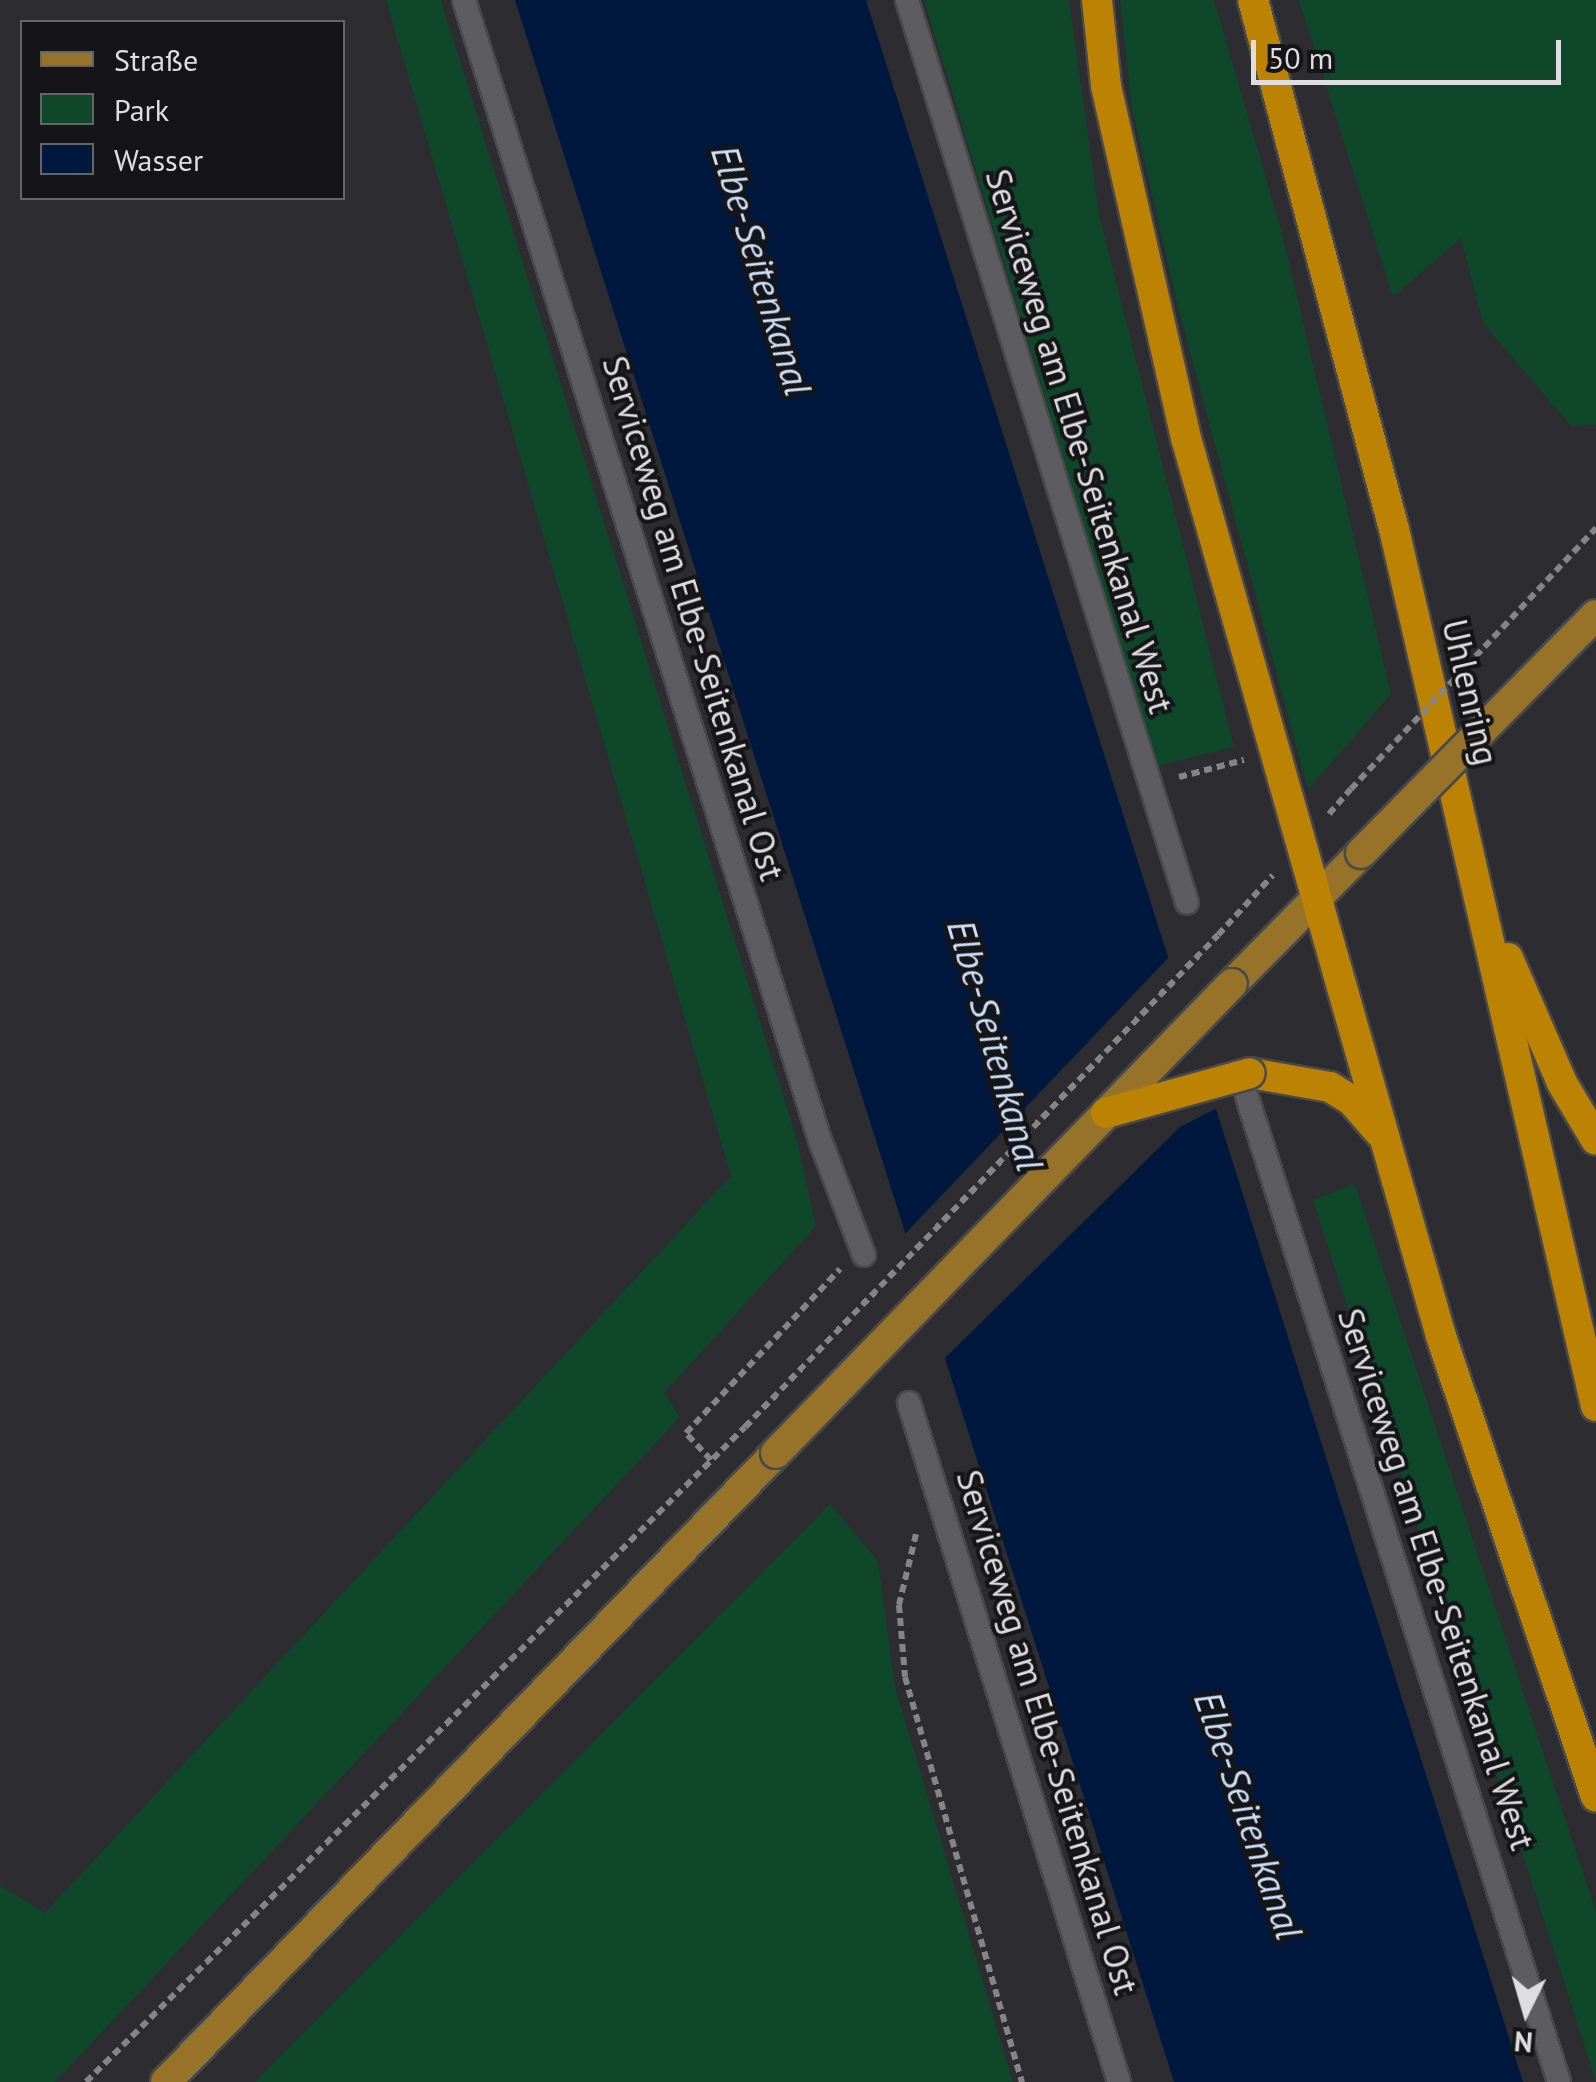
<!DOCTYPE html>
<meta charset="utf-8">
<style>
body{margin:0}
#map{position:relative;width:1596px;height:2082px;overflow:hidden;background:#2d2c30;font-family:"PT Sans",sans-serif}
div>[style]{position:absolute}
.green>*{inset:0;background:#0f472b}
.water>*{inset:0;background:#01183e}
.pier>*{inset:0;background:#2d2c30}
.path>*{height:6px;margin-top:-3px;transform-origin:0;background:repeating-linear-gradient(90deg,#858487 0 8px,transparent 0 13px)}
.roads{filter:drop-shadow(2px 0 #49494c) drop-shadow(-2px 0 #49494c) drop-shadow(0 2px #49494c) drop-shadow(0 -2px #49494c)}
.lane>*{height:22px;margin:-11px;padding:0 11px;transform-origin:11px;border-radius:11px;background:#5d5d61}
.primary>*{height:30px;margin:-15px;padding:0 15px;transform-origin:15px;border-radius:15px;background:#967329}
.highway>*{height:30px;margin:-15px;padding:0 15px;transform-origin:15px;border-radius:15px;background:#bc8203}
.path-bridge>*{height:6px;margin-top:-3px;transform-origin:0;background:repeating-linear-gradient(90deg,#858487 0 8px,transparent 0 13px)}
.bridges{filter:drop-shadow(2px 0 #49494c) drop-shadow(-2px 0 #49494c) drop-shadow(0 2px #49494c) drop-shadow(0 -2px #49494c)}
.primary-bridge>*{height:30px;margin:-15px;padding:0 15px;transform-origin:15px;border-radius:15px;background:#967329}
.highway-bridge>*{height:30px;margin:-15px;padding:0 15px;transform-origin:15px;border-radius:15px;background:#bc8203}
span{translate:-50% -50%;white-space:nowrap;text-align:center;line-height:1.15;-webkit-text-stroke:8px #151517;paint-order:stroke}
.street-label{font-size:35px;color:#dedee0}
.water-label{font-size:38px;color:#cbdefa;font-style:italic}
.legend{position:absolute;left:20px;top:20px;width:325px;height:180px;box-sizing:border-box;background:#151517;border:2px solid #656567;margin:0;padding:12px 18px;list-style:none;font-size:30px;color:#dedee0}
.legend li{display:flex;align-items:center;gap:20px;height:50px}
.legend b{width:50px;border:2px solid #656567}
.north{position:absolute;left:1476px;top:1962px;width:100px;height:100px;-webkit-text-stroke:8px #151517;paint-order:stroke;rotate:185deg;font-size:28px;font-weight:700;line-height:40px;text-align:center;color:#dedee0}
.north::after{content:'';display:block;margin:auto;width:35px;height:45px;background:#dedee0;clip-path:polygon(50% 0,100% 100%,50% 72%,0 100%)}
.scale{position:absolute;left:1251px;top:40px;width:310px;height:45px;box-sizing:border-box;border:5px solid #dedee0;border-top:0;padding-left:12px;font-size:30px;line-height:35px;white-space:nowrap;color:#dedee0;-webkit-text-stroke:8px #151517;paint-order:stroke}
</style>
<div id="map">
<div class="green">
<div style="clip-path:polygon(386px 0,441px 0,797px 1140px,816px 1226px,664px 1393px,680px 1417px,55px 2082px,0 2082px,0 1885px,45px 1913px,731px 1176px)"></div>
<div style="clip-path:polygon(924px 0,1069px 0,1099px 214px,1234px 747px,1157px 766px)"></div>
<div style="clip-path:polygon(1120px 0,1214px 0,1281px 229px,1391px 694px,1308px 790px,1179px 311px,1132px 108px)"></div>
<div style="clip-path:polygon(1299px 0,1596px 0,1596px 425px,1571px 426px,1483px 323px,1461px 238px,1393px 297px)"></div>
<div style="clip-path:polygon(1355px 1184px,1596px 1912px,1596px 2082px,1313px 1200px)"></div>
<div style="clip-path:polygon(830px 1504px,878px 1561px,895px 1687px,1013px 2082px,255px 2082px)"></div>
</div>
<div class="water">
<div style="clip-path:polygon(515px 0,866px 0,1523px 2082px,1174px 2082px)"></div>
</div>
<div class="pier">
<div style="clip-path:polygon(1171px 955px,1219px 1107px,1180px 1127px,940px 1363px,900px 1239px)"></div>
</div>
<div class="path">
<div style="left:1179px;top:777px;width:67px;rotate:-14.7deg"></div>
<div style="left:1329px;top:814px;width:33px;rotate:-49deg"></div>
<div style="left:1218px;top:935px;width:81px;rotate:-47.5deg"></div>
<div style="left:711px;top:1460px;width:37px;rotate:-133deg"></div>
<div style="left:686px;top:1433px;width:225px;rotate:-46.8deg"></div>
<div style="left:916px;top:1534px;width:73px;rotate:103.5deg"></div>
<div style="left:899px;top:1605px;width:72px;rotate:85.2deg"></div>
<div style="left:905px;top:1677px;width:422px;rotate:73.9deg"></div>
<div style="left:86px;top:2082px;width:929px;rotate:-44.83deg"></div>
</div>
<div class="roads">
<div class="lane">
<div style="left:464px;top:0;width:1194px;rotate:72.66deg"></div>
<div style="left:820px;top:1140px;width:123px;rotate:69.1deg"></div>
<div style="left:907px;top:0;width:945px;rotate:72.77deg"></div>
<div style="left:1247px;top:1097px;width:1033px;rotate:72.42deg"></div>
<div style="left:909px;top:1403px;width:711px;rotate:72.81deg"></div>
</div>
<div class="primary">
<div style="left:1232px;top:984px;width:184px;rotate:-45.4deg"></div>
<div style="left:166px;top:2082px;width:876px;rotate:-45.88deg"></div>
</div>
<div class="highway">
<div style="left:1097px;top:0;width:86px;rotate:84deg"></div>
<div style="left:1106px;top:86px;width:361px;rotate:77.2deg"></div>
<div style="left:1186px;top:438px;width:934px;rotate:74.15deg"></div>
<div style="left:1441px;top:1336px;width:486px;rotate:71.4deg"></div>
<div style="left:1253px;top:0;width:547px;rotate:75.08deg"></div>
<div style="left:1394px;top:529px;width:900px;rotate:77.03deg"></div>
<div style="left:1508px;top:958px;width:136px;rotate:66.6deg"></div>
<div style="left:1562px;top:1083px;width:66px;rotate:59.2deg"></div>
<div style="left:1250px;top:1073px;width:81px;rotate:9.9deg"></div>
<div style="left:1330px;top:1087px;width:26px;rotate:32deg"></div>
<div style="left:1352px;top:1101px;width:43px;rotate:48.8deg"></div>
</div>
</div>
<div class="path-bridge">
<div style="left:1351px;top:789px;width:358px;rotate:-46.8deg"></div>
<div style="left:745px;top:1427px;width:682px;rotate:-46.13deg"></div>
</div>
<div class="bridges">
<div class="primary-bridge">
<div style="left:1361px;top:853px;width:334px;rotate:-45.4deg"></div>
<div style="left:776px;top:1453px;width:654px;rotate:-45.81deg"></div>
</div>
<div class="highway-bridge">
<div style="left:1106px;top:1113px;width:149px;rotate:-15.5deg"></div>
</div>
</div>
<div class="street-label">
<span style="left:1080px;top:441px;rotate:73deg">Serviceweg am Elbe-Seitenkanal West</span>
<span style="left:694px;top:618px;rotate:73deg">Serviceweg am Elbe-Seitenkanal Ost</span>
<span style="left:1471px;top:692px;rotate:77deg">Uhlenring</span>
<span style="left:1437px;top:1579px;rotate:72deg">Serviceweg am Elbe-Seitenkanal West</span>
<span style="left:1048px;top:1732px;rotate:73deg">Serviceweg am Elbe-Seitenkanal Ost</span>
</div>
<div class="water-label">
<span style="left:762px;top:270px;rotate:73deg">Elbe-Seitenkanal</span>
<span style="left:996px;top:1045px;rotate:74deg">Elbe-Seitenkanal</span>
<span style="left:1249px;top:1815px;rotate:71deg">Elbe-Seitenkanal</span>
</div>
<ul class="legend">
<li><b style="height:12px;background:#967329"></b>Straße</li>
<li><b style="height:28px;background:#0f472b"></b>Park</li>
<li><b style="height:28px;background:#01183e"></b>Wasser</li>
</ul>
<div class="north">N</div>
<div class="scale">50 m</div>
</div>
